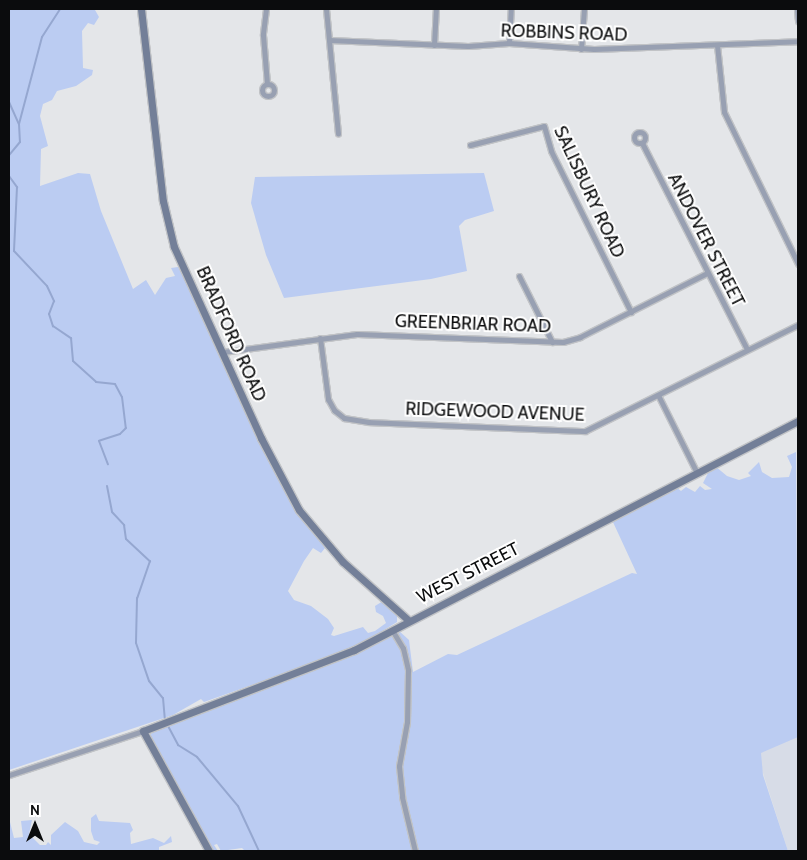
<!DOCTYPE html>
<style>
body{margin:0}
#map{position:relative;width:807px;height:860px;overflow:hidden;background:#e4e6e9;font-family:Cabin,sans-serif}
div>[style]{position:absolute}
.built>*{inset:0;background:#d7dce7}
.green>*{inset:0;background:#bbccf2}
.stream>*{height:2px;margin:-1px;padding:0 1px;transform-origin:1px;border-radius:1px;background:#95a7d0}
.roads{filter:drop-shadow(1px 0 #c1c3c6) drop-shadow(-1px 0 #c1c3c6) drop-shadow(0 1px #c1c3c6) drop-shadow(0 -1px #c1c3c6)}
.street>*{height:5px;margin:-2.5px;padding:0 2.5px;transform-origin:2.5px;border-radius:2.5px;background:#98a0b2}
.street>.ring{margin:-2.5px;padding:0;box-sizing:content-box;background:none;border:5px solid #98a0b2;border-radius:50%}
.secondary>*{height:7px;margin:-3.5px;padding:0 3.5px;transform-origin:3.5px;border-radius:3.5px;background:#737f98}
span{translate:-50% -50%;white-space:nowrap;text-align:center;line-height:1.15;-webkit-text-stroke:4px #fff;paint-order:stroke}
.street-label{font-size:18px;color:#0b0c0d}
.frame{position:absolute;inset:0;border:10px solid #0b0c0d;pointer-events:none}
.north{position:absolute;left:10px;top:800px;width:50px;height:50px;-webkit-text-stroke:4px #fff;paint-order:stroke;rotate:0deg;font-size:14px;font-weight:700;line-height:20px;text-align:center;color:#0b0c0d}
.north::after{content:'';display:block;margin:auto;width:18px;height:22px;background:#0b0c0d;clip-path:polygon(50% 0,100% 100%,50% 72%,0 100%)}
</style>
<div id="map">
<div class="built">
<div style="clip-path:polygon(798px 730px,798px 851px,788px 851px,754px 745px)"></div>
</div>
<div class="green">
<div style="clip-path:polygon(9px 9px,106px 9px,95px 10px,99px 17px,94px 25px,88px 23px,82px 31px,83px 68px,93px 70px,92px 75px,76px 86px,57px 91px,52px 100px,43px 104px,40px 116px,48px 146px,41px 149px,40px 186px,78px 173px,90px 174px,101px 211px,133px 289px,146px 280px,155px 295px,166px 278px,175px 276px,171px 268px,178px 267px,202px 310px,257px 438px,286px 494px,325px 548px,321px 553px,313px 548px,304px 561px,288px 591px,294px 600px,311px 606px,328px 619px,334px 628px,331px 635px,334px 636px,363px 627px,368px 633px,375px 631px,386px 623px,383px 616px,376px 612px,375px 606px,383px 601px,397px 616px,397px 622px,351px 650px,204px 702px,201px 699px,173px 715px,9px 770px)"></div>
<div style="clip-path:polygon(484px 173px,494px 211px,465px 220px,459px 226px,467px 271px,431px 279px,284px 298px,266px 255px,251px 203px,255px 177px)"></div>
<div style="clip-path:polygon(796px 452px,798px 737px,761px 753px,763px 775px,788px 851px,245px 851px,242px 848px,221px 851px,217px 844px,214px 845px,218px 851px,212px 851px,151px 741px,151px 734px,156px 729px,315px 670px,398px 630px,409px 640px,413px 672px,448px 654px,457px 655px,632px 573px,637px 574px,612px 520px,624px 512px,676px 487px,681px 491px,686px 487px,695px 492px,700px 486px,705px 490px,712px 489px,703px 483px,710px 469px,715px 466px,727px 476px,739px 480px,751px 476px,748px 473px,759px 462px,762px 472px,772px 478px,789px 477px,792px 467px,787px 456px)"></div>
<div style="clip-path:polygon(96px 814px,99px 821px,130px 823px,133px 830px,130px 833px,131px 844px,153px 838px,164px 843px,171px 836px,172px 842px,159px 847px,159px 851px,9px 851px,9px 818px,14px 838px,23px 837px,21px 821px,32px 820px,29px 834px,40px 845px,46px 845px,48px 842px,51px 845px,51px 835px,65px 822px,78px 831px,84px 842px,97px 845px,100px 842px,94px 840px,91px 831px,91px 818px)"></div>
</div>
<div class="stream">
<div style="left:9px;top:102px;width:24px;rotate:66deg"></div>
<div style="left:19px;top:124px;width:18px;rotate:87deg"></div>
<div style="left:20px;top:142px;width:17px;rotate:130deg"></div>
<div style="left:19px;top:124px;width:90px;rotate:-75.2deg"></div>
<div style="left:42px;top:37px;width:33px;rotate:-57deg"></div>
<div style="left:9px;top:176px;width:14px;rotate:54deg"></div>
<div style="left:17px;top:187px;width:64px;rotate:92.7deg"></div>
<div style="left:14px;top:251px;width:48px;rotate:46.7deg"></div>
<div style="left:47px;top:286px;width:17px;rotate:65deg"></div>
<div style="left:54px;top:301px;width:14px;rotate:111deg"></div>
<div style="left:49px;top:314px;width:13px;rotate:72deg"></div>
<div style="left:53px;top:326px;width:22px;rotate:34deg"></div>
<div style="left:71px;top:338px;width:23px;rotate:85deg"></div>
<div style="left:73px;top:361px;width:31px;rotate:42deg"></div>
<div style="left:96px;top:382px;width:19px;rotate:6deg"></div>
<div style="left:115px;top:384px;width:15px;rotate:62deg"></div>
<div style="left:122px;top:397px;width:31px;rotate:83deg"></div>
<div style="left:126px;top:428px;width:8px;rotate:135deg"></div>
<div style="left:120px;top:434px;width:22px;rotate:162deg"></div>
<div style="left:99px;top:441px;width:25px;rotate:69deg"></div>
<div style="left:107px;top:486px;width:26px;rotate:79deg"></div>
<div style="left:112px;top:512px;width:18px;rotate:47deg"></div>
<div style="left:124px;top:525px;width:14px;rotate:82deg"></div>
<div style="left:126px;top:539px;width:33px;rotate:43deg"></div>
<div style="left:150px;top:561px;width:39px;rotate:109deg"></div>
<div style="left:137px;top:598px;width:45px;rotate:91.3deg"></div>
<div style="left:136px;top:643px;width:40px;rotate:71.1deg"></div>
<div style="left:149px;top:681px;width:22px;rotate:51deg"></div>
<div style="left:163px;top:698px;width:22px;rotate:85deg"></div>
<div style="left:167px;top:724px;width:24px;rotate:62deg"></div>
<div style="left:178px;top:745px;width:22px;rotate:32deg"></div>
<div style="left:197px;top:757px;width:64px;rotate:50.1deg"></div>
<div style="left:238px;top:806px;width:50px;rotate:65deg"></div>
</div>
<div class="roads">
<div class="street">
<div style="left:266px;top:9px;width:26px;rotate:97deg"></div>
<div style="left:263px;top:35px;width:49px;rotate:85.3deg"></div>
<div style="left:326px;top:9px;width:125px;rotate:84.5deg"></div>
<div style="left:797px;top:9px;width:12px;rotate:85deg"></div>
<div style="left:329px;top:40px;width:139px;rotate:2.5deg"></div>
<div style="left:468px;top:46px;width:41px;rotate:-4.2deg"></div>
<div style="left:509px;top:43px;width:85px;rotate:4deg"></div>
<div style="left:594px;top:49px;width:204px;rotate:-2.2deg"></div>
<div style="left:509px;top:43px;width:34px;rotate:-87deg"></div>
<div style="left:434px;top:45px;width:36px;rotate:-87deg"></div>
<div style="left:717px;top:45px;width:67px;rotate:84deg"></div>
<div style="left:724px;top:112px;width:169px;rotate:64deg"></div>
<div style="left:581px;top:49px;width:40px;rotate:-85.7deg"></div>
<div class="ring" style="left:262px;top:84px;width:7px;height:7px"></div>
<div class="ring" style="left:634.5px;top:132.5px;width:6px;height:6px"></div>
<div style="left:642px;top:143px;width:231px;rotate:63deg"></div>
<div style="left:470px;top:145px;width:76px;rotate:-14.4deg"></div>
<div style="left:544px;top:126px;width:26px;rotate:74deg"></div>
<div style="left:551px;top:151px;width:180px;rotate:63.6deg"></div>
<div style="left:519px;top:276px;width:74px;rotate:63.4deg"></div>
<div style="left:320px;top:338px;width:62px;rotate:82.5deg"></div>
<div style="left:328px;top:399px;width:13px;rotate:61deg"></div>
<div style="left:334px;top:410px;width:13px;rotate:39deg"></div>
<div style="left:344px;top:418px;width:25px;rotate:9deg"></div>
<div style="left:369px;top:422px;width:216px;rotate:2.4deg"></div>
<div style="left:585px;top:431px;width:238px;rotate:-26.5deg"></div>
<div style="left:223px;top:352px;width:135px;rotate:-7.7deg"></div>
<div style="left:357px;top:334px;width:206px;rotate:2.2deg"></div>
<div style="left:563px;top:342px;width:18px;rotate:-16deg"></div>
<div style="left:580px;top:337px;width:142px;rotate:-26.7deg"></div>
<div style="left:658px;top:395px;width:87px;rotate:63.4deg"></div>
<div style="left:392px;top:630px;width:21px;rotate:59deg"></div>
<div style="left:403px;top:648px;width:23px;rotate:77deg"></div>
<div style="left:408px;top:670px;width:52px;rotate:91.1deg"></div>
<div style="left:407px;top:722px;width:45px;rotate:100.3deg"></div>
<div style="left:399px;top:766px;width:31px;rotate:84deg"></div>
<div style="left:402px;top:797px;width:56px;rotate:76.5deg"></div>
<div style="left:9px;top:775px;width:141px;rotate:-18.2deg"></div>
</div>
<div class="secondary">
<div style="left:141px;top:9px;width:193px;rotate:83.5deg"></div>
<div style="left:163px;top:201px;width:47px;rotate:76.6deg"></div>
<div style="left:174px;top:247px;width:210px;rotate:65.5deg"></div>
<div style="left:261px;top:438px;width:81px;rotate:62.2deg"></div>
<div style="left:299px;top:510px;width:68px;rotate:49.8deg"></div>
<div style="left:343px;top:562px;width:87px;rotate:41.7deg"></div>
<div style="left:209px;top:851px;width:137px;rotate:-118.8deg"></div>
<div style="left:143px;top:731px;width:226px;rotate:-21deg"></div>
<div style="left:354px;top:650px;width:500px;rotate:-27.3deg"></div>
</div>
</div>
<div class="street-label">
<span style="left:564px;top:33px;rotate:2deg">ROBBINS ROAD</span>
<span style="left:589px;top:192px;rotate:65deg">SALISBURY ROAD</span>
<span style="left:706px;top:240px;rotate:63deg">ANDOVER STREET</span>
<span style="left:473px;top:324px;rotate:2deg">GREENBRIAR ROAD</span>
<span style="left:231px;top:334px;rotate:66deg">BRADFORD ROAD</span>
<span style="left:495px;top:412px;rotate:2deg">RIDGEWOOD AVENUE</span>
<span style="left:468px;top:573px;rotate:-27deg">WEST STREET</span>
</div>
<div class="frame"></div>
<div class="north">N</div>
</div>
